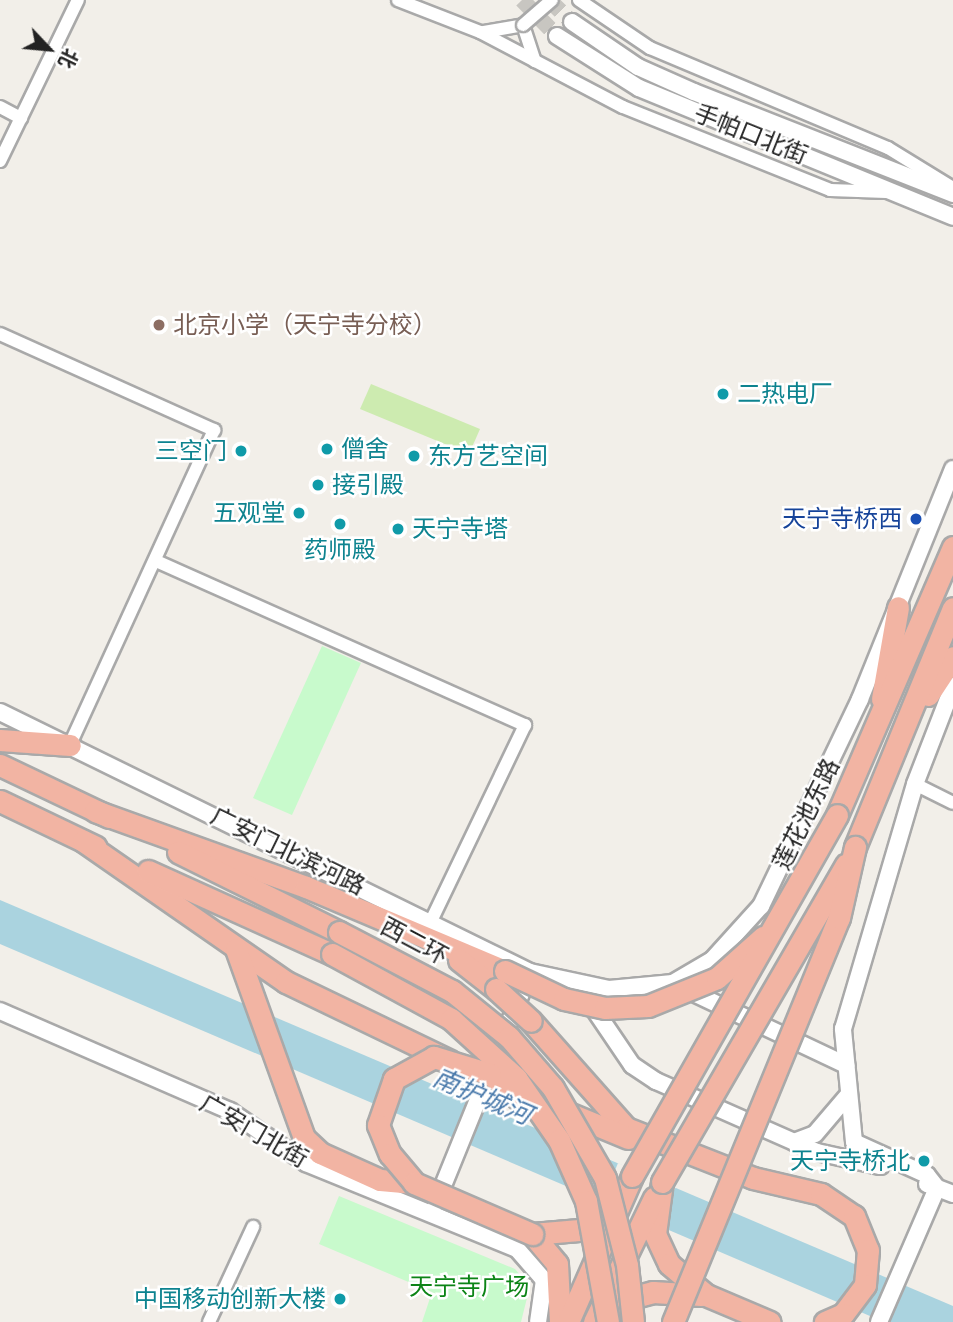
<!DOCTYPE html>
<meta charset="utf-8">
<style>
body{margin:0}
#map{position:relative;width:953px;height:1322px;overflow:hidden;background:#f2efe9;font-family:Montserrat,"Noto Sans SC",sans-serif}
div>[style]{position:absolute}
.grass>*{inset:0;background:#cdebb0}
.park>*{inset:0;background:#c8facc}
.water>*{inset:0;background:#aad3df}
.pier>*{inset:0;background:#f2efe9}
.tertiary-tunnel>*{height:16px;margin-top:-8px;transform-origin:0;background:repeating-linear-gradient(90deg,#c8c6c1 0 16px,transparent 0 24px)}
.roads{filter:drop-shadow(2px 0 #a9a9a9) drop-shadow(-2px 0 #a9a9a9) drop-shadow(0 2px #a9a9a9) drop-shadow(0 -2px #a9a9a9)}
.minor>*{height:12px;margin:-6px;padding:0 6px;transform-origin:6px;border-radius:6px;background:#fff}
.tertiary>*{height:16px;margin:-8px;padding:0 8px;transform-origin:8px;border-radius:8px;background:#fff}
.trunk>*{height:21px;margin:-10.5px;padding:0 10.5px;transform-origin:10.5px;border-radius:10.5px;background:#f2b4a3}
.bridges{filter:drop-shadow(2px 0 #a9a9a9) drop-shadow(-2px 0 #a9a9a9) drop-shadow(0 2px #a9a9a9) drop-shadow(0 -2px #a9a9a9)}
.minor-bridge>*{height:12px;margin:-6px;padding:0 6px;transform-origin:6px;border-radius:6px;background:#fff}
.trunk-bridge>*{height:21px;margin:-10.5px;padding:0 10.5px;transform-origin:10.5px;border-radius:10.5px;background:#f2b4a3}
.dots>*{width:19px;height:19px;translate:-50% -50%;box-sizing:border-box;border:4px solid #fff;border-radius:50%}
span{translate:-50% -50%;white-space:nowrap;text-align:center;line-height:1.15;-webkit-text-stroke:5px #fff;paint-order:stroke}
.street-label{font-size:24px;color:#222}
.education-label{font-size:24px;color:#785e54}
.left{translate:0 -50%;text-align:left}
.culture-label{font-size:24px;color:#0d838f}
.right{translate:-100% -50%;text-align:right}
.transit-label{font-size:24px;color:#164399}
.park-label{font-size:24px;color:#0c8416}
.water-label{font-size:26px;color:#4a7aab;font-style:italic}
.north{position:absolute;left:14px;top:14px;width:70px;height:70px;-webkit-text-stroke:5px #fff;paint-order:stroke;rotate:116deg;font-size:19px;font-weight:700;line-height:28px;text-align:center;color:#222}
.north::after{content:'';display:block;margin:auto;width:24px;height:32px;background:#222;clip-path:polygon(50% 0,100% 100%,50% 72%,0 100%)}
</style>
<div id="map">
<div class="grass">
<div style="clip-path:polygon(371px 384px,480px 429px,469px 454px,360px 409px)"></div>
</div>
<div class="park">
<div style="clip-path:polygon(322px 646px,361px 663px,292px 815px,253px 798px)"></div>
<div style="clip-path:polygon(339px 1196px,515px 1269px,530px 1286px,521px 1322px,422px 1322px,432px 1292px,319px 1244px)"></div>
</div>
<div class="water">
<div style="clip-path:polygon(0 900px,953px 1306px,953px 1322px,884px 1322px,0 944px)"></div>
</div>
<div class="pier">
<div style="clip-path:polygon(618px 1163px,676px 1187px,653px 1227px,601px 1205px)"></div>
</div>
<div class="tertiary-tunnel">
<div style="left:522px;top:0;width:50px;rotate:45.8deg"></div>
<div style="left:549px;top:0;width:32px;rotate:44deg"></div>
</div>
<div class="roads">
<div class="minor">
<div style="left:398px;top:0;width:88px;rotate:21.3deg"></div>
<div style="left:480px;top:32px;width:161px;rotate:27.7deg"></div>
<div style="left:623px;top:107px;width:223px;rotate:21.8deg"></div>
<div style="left:830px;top:190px;width:56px;rotate:2deg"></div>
<div style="left:579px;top:0;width:86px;rotate:34.1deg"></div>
<div style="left:650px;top:48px;width:258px;rotate:22.8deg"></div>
<div style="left:888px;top:148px;width:76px;rotate:31.6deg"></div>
<div style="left:484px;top:32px;width:40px;rotate:-10deg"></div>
<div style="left:523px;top:25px;width:38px;rotate:72deg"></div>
<div style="left:0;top:107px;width:24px;rotate:28deg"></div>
<div style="left:0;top:161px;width:179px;rotate:-64.2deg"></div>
<div style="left:0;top:334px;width:235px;rotate:24.2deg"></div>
<div style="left:214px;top:430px;width:346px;rotate:114.6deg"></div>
<div style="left:156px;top:561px;width:404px;rotate:24deg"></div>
<div style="left:525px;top:725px;width:217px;rotate:115.6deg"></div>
<div style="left:915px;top:784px;width:42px;rotate:26.6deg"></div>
<div style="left:209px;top:1322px;width:105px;rotate:-65.1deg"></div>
</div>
<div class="tertiary">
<div style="left:572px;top:22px;width:80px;rotate:34.3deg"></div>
<div style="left:638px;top:67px;width:61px;rotate:24.1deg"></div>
<div style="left:694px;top:92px;width:278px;rotate:21.5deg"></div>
<div style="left:557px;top:36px;width:97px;rotate:32.4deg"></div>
<div style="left:639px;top:88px;width:339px;rotate:22.3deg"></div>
<div style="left:0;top:712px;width:590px;rotate:26.13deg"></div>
<div style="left:530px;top:972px;width:81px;rotate:12.1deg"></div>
<div style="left:609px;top:989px;width:64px;rotate:-5.4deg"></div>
<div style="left:673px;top:983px;width:45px;rotate:-30.5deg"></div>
<div style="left:712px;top:960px;width:73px;rotate:-47.8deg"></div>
<div style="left:761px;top:906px;width:229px;rotate:-64.4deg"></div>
<div style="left:860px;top:699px;width:248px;rotate:-68deg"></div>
<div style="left:681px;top:987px;width:183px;rotate:25.3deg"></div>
<div style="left:590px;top:1003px;width:75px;rotate:55.9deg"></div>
<div style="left:632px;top:1065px;width:29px;rotate:34deg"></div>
<div style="left:656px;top:1081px;width:176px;rotate:23.8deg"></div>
<div style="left:817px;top:1152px;width:65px;rotate:12.5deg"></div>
<div style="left:0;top:1011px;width:251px;rotate:23.5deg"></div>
<div style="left:230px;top:1111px;width:92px;rotate:34.4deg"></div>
<div style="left:306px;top:1163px;width:228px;rotate:22.2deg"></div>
<div style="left:517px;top:1249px;width:41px;rotate:48.9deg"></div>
<div style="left:544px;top:1280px;width:42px;rotate:98.1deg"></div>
<div style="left:794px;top:1142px;width:22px;rotate:-21deg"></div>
<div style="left:815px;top:1134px;width:52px;rotate:-49.6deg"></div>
<div style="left:927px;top:1184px;width:28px;rotate:21deg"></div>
<div style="left:937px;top:1188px;width:16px;rotate:-128deg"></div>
<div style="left:927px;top:1175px;width:80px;rotate:-155.7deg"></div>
<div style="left:854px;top:1142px;width:114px;rotate:-95.6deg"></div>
<div style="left:843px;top:1029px;width:255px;rotate:-73.6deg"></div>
<div style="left:915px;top:784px;width:105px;rotate:-68.8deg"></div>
<div style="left:436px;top:1203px;width:249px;rotate:-67.9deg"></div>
<div style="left:879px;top:1322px;width:146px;rotate:-66.6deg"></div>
</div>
<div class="trunk">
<div style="left:928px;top:695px;width:45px;rotate:-56.7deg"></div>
<div style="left:882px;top:699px;width:93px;rotate:-80.1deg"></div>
<div style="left:0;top:740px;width:70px;rotate:4.1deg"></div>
<div style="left:0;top:765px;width:121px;rotate:25.5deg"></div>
<div style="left:0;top:801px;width:106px;rotate:25.6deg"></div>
<div style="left:95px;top:811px;width:224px;rotate:19.8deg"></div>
<div style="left:306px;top:887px;width:216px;rotate:22.9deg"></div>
<div style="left:837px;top:815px;width:292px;rotate:-66.6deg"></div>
<div style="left:83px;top:841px;width:247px;rotate:34.8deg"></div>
<div style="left:286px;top:982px;width:182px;rotate:25.7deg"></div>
<div style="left:855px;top:847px;width:258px;rotate:-67.7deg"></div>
<div style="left:178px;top:852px;width:180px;rotate:26.4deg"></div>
<div style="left:148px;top:871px;width:202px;rotate:24.3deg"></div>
<div style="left:236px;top:949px;width:201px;rotate:70.2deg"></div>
<div style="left:304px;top:1138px;width:22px;rotate:43deg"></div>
<div style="left:320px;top:1153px;width:66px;rotate:24.2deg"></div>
<div style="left:380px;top:1180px;width:34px;rotate:5deg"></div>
<div style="left:459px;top:960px;width:47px;rotate:38.1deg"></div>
<div style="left:531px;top:1021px;width:143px;rotate:48.4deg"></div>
<div style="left:626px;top:1128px;width:136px;rotate:21.5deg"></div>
<div style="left:753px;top:1178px;width:70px;rotate:13.2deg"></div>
<div style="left:821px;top:1194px;width:40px;rotate:34deg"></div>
<div style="left:854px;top:1216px;width:37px;rotate:68deg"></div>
<div style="left:868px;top:1250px;width:35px;rotate:95deg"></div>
<div style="left:865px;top:1285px;width:36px;rotate:127deg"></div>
<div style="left:843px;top:1314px;width:20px;rotate:156deg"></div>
<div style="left:522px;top:1094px;width:115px;rotate:22.5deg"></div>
<div style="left:662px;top:1182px;width:52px;rotate:97.7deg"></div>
<div style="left:655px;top:1234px;width:33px;rotate:65deg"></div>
<div style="left:669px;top:1264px;width:48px;rotate:40deg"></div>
<div style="left:706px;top:1295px;width:69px;rotate:22.9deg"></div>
<div style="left:532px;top:1234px;width:59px;rotate:-4.8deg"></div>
<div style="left:591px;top:1229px;width:16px;rotate:-47deg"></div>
<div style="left:532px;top:1234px;width:39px;rotate:50deg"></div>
<div style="left:557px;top:1264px;width:58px;rotate:87deg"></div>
<div style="left:568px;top:1322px;width:159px;rotate:-66.3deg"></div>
<div style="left:594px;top:1322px;width:138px;rotate:-64.2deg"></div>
<div style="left:611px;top:1322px;width:28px;rotate:-55deg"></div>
<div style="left:627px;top:1299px;width:27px;rotate:-15deg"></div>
<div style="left:653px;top:1292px;width:48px;rotate:3.6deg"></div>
</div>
</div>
<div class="bridges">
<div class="minor-bridge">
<div style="left:523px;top:25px;width:38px;rotate:-41deg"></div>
</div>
<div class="trunk-bridge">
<div style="left:339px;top:932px;width:127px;rotate:27.6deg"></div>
<div style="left:452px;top:991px;width:73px;rotate:38.9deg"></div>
<div style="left:509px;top:1037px;width:67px;rotate:49.2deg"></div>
<div style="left:553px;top:1088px;width:104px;rotate:60deg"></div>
<div style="left:605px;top:1178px;width:90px;rotate:75.8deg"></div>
<div style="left:627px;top:1265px;width:57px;rotate:84deg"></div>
<div style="left:332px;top:954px;width:136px;rotate:28.6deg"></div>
<div style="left:451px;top:1019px;width:88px;rotate:42.2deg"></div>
<div style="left:516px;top:1078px;width:75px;rotate:55.3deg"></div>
<div style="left:559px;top:1140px;width:67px;rotate:66.1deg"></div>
<div style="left:586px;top:1201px;width:123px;rotate:79.7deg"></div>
<div style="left:505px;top:971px;width:65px;rotate:25.4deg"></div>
<div style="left:564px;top:999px;width:42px;rotate:12.4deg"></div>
<div style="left:605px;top:1008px;width:43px;rotate:-2.7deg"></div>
<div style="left:648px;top:1006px;width:74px;rotate:-22.1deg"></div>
<div style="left:717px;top:978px;width:62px;rotate:-41.7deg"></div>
<div style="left:496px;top:989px;width:47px;rotate:42.4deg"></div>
<div style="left:522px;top:1102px;width:43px;rotate:-138.8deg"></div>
<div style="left:490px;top:1074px;width:59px;rotate:-163.1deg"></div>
<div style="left:434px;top:1057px;width:46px;rotate:151.2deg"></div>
<div style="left:394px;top:1079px;width:49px;rotate:109.2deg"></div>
<div style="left:378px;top:1125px;width:31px;rotate:68deg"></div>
<div style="left:390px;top:1154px;width:38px;rotate:50deg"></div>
<div style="left:414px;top:1183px;width:129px;rotate:23.4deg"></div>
<div style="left:632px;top:1176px;width:415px;rotate:-60.4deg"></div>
<div style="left:662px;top:1182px;width:367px;rotate:-59.9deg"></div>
<div style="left:673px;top:1322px;width:437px;rotate:-67.7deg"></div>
<div style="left:839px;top:918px;width:73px;rotate:-77.3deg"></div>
</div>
</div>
<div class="dots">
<div style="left:159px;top:325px;background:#8d6e63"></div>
<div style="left:723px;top:394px;background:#0f9aa8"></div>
<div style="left:327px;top:449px;background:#0f9aa8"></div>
<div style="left:241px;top:451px;background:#0f9aa8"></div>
<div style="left:414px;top:456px;background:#0f9aa8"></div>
<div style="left:318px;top:485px;background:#0f9aa8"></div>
<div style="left:299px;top:513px;background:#0f9aa8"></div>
<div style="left:916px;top:519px;background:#1a4fb4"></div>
<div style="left:340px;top:524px;background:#0f9aa8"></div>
<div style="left:398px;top:529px;background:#0f9aa8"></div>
<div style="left:924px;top:1161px;background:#0f9aa8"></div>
<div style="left:340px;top:1299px;background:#0f9aa8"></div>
</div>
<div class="street-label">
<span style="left:751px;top:134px;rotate:22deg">手帕口北街</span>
<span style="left:806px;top:814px;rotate:-64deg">莲花池东路</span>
<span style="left:288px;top:851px;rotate:26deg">广安门北滨河路</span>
<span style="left:414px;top:941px;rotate:28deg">西二环</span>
<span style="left:254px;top:1131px;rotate:30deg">广安门北街</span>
</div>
<div class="education-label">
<span class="left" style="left:173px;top:325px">北京小学（天宁寺分校）</span>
</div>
<div class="culture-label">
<span class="left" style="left:737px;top:394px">二热电厂</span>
<span class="left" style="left:341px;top:449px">僧舍</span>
<span class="right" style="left:227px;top:451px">三空门</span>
<span class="left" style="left:428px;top:456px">东方艺空间</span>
<span class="left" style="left:332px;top:485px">接引殿</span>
<span class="right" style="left:285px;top:513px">五观堂</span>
<span class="left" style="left:412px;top:529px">天宁寺塔</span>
<span style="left:340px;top:550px">药师殿</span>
<span class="right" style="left:910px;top:1161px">天宁寺桥北</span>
<span class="right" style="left:326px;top:1299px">中国移动创新大楼</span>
</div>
<div class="transit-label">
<span class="right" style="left:902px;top:519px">天宁寺桥西</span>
</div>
<div class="park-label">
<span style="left:469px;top:1287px">天宁寺广场</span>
</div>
<div class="water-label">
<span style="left:482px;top:1097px;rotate:23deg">南护城河</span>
</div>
<div class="north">北</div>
</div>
